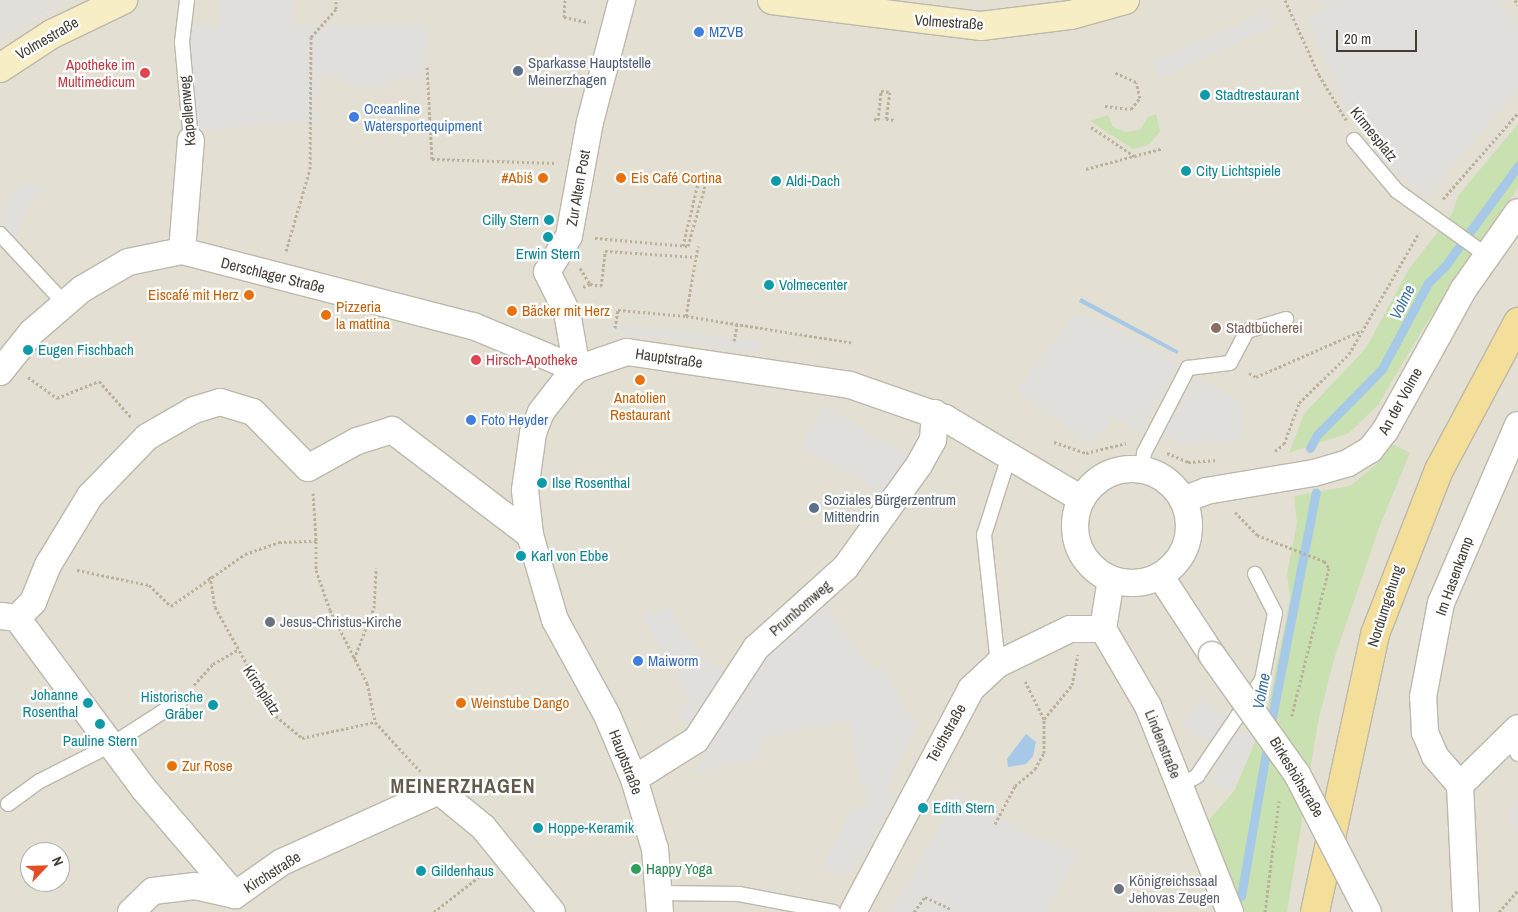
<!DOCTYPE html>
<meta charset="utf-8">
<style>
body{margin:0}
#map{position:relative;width:1518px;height:912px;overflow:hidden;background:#f0ede4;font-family:"Archivo Narrow",sans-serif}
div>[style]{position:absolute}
.residential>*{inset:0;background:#e3dfd3}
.industrial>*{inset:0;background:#e2ded9}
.green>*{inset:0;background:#c9e0b1}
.parking>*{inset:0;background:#e1dfdc}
.water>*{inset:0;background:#a6c9e7}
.stream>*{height:9px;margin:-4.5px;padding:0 4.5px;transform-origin:4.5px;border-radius:4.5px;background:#a6c9e7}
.path>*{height:3px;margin-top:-1.5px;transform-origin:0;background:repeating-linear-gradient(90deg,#bab19b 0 2.5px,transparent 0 5px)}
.roads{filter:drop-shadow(1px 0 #bdb8ab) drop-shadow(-1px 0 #bdb8ab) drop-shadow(0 1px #bdb8ab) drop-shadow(0 -1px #bdb8ab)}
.lane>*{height:14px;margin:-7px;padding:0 7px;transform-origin:7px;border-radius:7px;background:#fff}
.street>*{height:26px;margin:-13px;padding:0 13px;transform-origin:13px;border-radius:13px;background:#fff}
.street>.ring{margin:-13px;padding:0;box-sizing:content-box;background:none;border:26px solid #fff;border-radius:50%}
.secondary>*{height:28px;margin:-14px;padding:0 14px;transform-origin:14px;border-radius:14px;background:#f8eec6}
.primary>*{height:28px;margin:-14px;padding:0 14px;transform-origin:14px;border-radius:14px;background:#f3de9a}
.bridges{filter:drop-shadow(1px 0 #bdb8ab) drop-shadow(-1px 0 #bdb8ab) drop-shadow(0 1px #bdb8ab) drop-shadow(0 -1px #bdb8ab)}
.street-bridge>*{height:26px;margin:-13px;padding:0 13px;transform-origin:13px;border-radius:13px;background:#fff}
.dots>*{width:14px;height:14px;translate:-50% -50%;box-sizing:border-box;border:2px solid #fff;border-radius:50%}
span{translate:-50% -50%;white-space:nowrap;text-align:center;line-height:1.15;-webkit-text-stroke:4.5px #fff;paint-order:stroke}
.street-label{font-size:15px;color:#413d35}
.shop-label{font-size:15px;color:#366cbe}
.left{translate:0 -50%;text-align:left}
.service-label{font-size:15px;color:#4e5e75}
.health-label{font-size:15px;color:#be3a42}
.right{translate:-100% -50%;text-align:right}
.culture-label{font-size:15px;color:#0d838f}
.food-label{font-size:15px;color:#c56008}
.education-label{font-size:15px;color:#785e54}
.worship-label{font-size:15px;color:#5b616d}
.leisure-label{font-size:15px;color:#27864d}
.water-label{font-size:16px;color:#3a71a1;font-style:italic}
.district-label{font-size:20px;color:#635b4d;font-weight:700;letter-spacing:1px}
.north{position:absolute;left:20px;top:842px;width:50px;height:50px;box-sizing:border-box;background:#fff;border:1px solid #b3b1ae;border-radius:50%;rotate:66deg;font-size:14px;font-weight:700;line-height:20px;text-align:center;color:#413d35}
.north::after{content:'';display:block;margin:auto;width:18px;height:22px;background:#e34d28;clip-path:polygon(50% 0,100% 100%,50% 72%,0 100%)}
.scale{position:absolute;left:1336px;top:30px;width:81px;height:22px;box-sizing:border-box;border:2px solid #413d35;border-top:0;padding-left:6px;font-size:15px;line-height:18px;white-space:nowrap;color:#413d35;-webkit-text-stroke:4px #fff;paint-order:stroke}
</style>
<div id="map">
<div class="residential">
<div style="clip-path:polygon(evenodd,68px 0,1518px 0,1518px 912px,0 912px,0 39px,68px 0,30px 852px,60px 852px,60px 882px,30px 882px,30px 852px)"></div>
</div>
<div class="industrial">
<div style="clip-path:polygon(0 0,68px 0,0 39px)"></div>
</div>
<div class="green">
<div style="clip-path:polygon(1156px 114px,1160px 131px,1150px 144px,1133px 149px,1090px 121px,1108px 115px,1113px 127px,1125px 132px,1140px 130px,1148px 117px)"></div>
<div style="clip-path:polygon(1518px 124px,1518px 188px,1424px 327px,1378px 405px,1349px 433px,1289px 453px,1304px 414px,1366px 348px,1409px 269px,1452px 214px,1458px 196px)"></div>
<div style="clip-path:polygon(1390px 443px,1410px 453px,1380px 525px,1334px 659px,1318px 722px,1287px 912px,1230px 912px,1199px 831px,1234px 791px,1266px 717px,1290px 599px,1287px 573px,1297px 523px,1294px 496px,1350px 486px,1378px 463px)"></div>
</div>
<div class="parking">
<div style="clip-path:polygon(222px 0,293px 0,296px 26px,429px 25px,426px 78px,392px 78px,392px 87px,344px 84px,344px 77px,317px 76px,316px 121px,200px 131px,188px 63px,190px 22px,221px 28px)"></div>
<div style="clip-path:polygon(1325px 0,1499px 0,1518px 27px,1518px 89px,1427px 197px,1387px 165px,1343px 102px,1307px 15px,1327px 11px)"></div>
<div style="clip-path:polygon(1268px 10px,1275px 26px,1159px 78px,1152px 62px)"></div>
<div style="clip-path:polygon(22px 183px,47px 188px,28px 204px,15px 240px,0 220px,0 213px)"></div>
<div style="clip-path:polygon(1075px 312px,1110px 325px,1178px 363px,1139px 432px,1112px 416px,1092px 445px,1016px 391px)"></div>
<div style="clip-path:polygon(607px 324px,759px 341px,758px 352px,608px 332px)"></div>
<div style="clip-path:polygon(1196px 377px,1242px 403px,1243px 441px,1186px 445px,1163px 435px)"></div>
<div style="clip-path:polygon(825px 406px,908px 456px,909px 461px,886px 494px,800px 447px)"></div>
<div style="clip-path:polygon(824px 600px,871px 670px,885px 667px,907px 714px,919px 721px,886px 789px,894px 798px,853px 873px,847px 871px,843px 878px,821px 867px,852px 810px,868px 806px,848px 720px,759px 740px,762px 757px,692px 774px,756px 664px)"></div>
<div style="clip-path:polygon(671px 605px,676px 621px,707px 659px,725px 672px,690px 731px,678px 708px,690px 701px,641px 615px,648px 611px,652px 616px)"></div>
<div style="clip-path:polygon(1201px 699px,1256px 739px,1234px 791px,1211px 782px,1223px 753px,1182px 725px)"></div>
<div style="clip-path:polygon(952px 791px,1031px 836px,1078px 851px,1046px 912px,891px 912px,949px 808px)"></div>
<div style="clip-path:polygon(1518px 798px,1518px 838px,1507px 812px)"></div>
</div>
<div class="water">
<div style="clip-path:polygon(1081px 298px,1179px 351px,1177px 354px,1079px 302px)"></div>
<div style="clip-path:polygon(1026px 734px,1036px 742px,1033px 756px,1026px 764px,1008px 767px,1007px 759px)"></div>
</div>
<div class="stream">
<div style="left:1310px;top:448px;width:15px;rotate:-62deg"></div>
<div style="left:1317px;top:435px;width:93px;rotate:-45.4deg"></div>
<div style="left:1382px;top:369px;width:98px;rotate:-61.9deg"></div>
<div style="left:1428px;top:283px;width:24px;rotate:-45deg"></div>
<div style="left:1445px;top:266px;width:124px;rotate:-53.9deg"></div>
<div style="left:1270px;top:728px;width:240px;rotate:-79deg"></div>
<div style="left:1241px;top:896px;width:157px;rotate:-80.1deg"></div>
</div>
<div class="path">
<div style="left:565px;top:0;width:17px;rotate:93deg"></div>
<div style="left:564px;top:17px;width:25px;rotate:12deg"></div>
<div style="left:1285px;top:0;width:82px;rotate:65.6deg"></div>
<div style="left:1319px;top:75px;width:54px;rotate:58.7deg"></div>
<div style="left:1515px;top:0;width:6px;rotate:59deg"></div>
<div style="left:427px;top:67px;width:92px;rotate:86.9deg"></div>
<div style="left:432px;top:159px;width:125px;rotate:1.8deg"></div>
<div style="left:1105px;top:106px;width:26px;rotate:7deg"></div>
<div style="left:1131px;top:109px;width:14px;rotate:-51deg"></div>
<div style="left:1140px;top:98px;width:16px;rotate:-104deg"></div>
<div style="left:1136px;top:82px;width:24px;rotate:-156deg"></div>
<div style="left:874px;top:119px;width:4px;rotate:14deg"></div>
<div style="left:878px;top:120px;width:29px;rotate:-84deg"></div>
<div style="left:881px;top:91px;width:9px;rotate:6deg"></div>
<div style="left:890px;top:92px;width:27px;rotate:98deg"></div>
<div style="left:886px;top:119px;width:9px;rotate:6deg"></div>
<div style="left:1091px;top:127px;width:52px;rotate:34deg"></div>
<div style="left:1134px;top:156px;width:30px;rotate:-15deg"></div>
<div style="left:1086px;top:169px;width:50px;rotate:-15.2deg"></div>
<div style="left:1443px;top:199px;width:114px;rotate:-48.9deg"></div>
<div style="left:595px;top:238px;width:93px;rotate:4.9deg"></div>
<div style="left:688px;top:246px;width:62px;rotate:-74.2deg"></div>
<div style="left:683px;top:246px;width:65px;rotate:-76.6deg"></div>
<div style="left:286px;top:251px;width:85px;rotate:-73.7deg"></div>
<div style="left:310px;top:169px;width:132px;rotate:-89.6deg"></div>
<div style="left:311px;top:37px;width:38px;rotate:-48deg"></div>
<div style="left:336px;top:9px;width:9px;rotate:-90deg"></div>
<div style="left:580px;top:268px;width:19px;rotate:58deg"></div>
<div style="left:590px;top:284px;width:8px;rotate:157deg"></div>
<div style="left:590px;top:284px;width:11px;rotate:10deg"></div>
<div style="left:601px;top:286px;width:35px;rotate:-83deg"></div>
<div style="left:605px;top:251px;width:91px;rotate:3.8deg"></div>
<div style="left:686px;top:316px;width:170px;rotate:9.1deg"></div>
<div style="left:615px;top:328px;width:18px;rotate:-81deg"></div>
<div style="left:618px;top:310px;width:68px;rotate:5deg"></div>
<div style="left:686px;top:316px;width:71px;rotate:-80.3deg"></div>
<div style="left:734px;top:341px;width:16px;rotate:-79deg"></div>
<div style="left:1249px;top:373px;width:8px;rotate:30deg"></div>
<div style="left:1256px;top:377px;width:115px;rotate:-23.7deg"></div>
<div style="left:28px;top:377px;width:36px;rotate:36deg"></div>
<div style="left:57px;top:398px;width:45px;rotate:-22deg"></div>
<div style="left:99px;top:381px;width:48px;rotate:48.4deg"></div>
<div style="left:1054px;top:442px;width:34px;rotate:19deg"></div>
<div style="left:1086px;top:453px;width:41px;rotate:-14deg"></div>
<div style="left:1275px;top:451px;width:11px;rotate:-38deg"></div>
<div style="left:1284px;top:444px;width:44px;rotate:-69.9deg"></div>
<div style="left:1299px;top:403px;width:70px;rotate:-44.4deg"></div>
<div style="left:1349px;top:354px;width:140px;rotate:-60deg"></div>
<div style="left:1167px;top:453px;width:23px;rotate:23deg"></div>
<div style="left:1188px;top:462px;width:29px;rotate:-4deg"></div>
<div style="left:313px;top:493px;width:48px;rotate:86.4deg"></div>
<div style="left:1235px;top:512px;width:32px;rotate:46deg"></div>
<div style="left:1257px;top:535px;width:72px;rotate:21.2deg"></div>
<div style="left:1324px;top:561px;width:9px;rotate:54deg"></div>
<div style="left:1329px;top:568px;width:155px;rotate:104.2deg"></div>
<div style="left:77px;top:570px;width:74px;rotate:11.8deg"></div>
<div style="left:149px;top:585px;width:30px;rotate:44deg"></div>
<div style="left:171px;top:606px;width:90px;rotate:-35.1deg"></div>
<div style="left:245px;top:554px;width:36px;rotate:-19deg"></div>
<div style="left:279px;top:542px;width:37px;rotate:-2deg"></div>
<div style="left:316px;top:541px;width:29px;rotate:90deg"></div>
<div style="left:316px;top:570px;width:42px;rotate:70.7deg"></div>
<div style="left:330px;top:610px;width:82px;rotate:63.1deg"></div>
<div style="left:367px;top:683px;width:40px;rotate:78deg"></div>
<div style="left:210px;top:576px;width:31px;rotate:81deg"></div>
<div style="left:215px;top:607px;width:125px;rotate:60.8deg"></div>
<div style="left:276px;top:716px;width:34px;rotate:40deg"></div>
<div style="left:302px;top:738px;width:75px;rotate:-12.4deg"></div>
<div style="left:354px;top:659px;width:55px;rotate:-68.6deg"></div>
<div style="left:374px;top:608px;width:40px;rotate:-87.1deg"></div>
<div style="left:194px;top:685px;width:28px;rotate:-48deg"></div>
<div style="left:213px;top:664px;width:28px;rotate:-30deg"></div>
<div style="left:1044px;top:719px;width:44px;rotate:-50.5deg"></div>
<div style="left:1072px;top:685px;width:31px;rotate:-79deg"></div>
<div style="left:375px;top:722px;width:67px;rotate:47.4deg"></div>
<div style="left:995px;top:824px;width:43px;rotate:-62.2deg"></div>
<div style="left:1015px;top:786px;width:26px;rotate:-40deg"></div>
<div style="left:1035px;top:769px;width:18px;rotate:-61deg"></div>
<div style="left:1044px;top:753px;width:34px;rotate:-90deg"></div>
<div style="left:1044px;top:719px;width:42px;rotate:-116.6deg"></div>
<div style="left:434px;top:912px;width:65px;rotate:-38.1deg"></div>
<div style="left:914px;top:912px;width:19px;rotate:-54deg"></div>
<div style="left:925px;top:897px;width:29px;rotate:25deg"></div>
<div style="left:1265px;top:912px;width:112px;rotate:-82.8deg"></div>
<div style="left:1499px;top:912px;width:29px;rotate:-49deg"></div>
</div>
<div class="roads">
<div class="lane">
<div style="left:187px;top:0;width:42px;rotate:96.8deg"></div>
<div style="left:182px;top:42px;width:98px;rotate:84.8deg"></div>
<div style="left:1354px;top:140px;width:67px;rotate:49.9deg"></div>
<div style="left:1397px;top:191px;width:110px;rotate:35.7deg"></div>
<div style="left:0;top:234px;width:96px;rotate:47.1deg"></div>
<div style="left:1142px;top:470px;width:17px;rotate:-83deg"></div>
<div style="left:1144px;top:453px;width:96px;rotate:-62.6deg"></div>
<div style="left:1188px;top:368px;width:42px;rotate:-6.8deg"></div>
<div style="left:1230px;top:363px;width:36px;rotate:-62deg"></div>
<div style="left:1247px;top:331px;width:41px;rotate:-17.1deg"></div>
<div style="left:998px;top:664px;width:130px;rotate:-96.2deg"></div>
<div style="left:984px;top:535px;width:83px;rotate:-72.4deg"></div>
<div style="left:1509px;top:735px;width:21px;rotate:65deg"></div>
<div style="left:1180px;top:786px;width:20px;rotate:-30deg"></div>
<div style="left:1197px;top:776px;width:116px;rotate:-55.9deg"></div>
<div style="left:1262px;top:680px;width:68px;rotate:-79deg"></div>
<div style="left:1275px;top:613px;width:44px;rotate:-117.1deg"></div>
<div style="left:8px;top:804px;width:39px;rotate:-36deg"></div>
<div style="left:40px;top:781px;width:80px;rotate:-26.9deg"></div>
<div style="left:111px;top:745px;width:83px;rotate:-32.7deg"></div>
<div style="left:660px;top:893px;width:79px;rotate:0.7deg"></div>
<div style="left:739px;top:894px;width:96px;rotate:10.8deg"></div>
</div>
<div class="street">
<div style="left:182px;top:251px;width:111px;rotate:-85.4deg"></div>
<div style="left:577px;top:369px;width:58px;rotate:-100deg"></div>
<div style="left:567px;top:312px;width:45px;rotate:-116.6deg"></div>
<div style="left:547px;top:272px;width:42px;rotate:-58.6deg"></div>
<div style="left:569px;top:236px;width:116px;rotate:-79.6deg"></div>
<div style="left:590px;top:122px;width:126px;rotate:-75.3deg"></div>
<div style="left:0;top:372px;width:51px;rotate:-51.3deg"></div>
<div style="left:32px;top:332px;width:66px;rotate:-40.7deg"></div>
<div style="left:82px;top:289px;width:53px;rotate:-30.4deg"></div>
<div style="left:128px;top:262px;width:55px;rotate:-11.5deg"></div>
<div style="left:182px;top:251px;width:301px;rotate:14.5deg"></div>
<div style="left:473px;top:326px;width:113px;rotate:22.5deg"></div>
<div class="ring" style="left:1075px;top:469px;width:88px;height:88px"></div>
<div style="left:1183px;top:500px;width:25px;rotate:-21deg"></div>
<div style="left:1206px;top:491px;width:109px;rotate:-9.5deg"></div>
<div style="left:1314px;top:473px;width:35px;rotate:-16deg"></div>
<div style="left:1348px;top:463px;width:26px;rotate:-31deg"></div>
<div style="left:1370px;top:450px;width:24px;rotate:-52deg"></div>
<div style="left:1385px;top:431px;width:161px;rotate:-61deg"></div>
<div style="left:1463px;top:290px;width:95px;rotate:-54.8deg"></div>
<div style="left:1161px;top:577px;width:93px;rotate:56.8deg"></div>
<div style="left:1111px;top:579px;width:51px;rotate:99.1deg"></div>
<div style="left:1103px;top:629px;width:89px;rotate:59.7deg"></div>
<div style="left:1148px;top:706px;width:222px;rotate:68.3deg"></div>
<div style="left:1px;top:616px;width:16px;rotate:7deg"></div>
<div style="left:17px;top:618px;width:213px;rotate:53.4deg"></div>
<div style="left:144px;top:789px;width:140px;rotate:49.4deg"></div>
<div style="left:17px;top:618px;width:23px;rotate:-45deg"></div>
<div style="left:33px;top:602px;width:40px;rotate:-68deg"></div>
<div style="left:48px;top:565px;width:81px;rotate:-58.7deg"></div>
<div style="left:90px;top:496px;width:82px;rotate:-46deg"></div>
<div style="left:147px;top:437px;width:54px;rotate:-29.9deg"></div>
<div style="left:194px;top:410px;width:27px;rotate:-17deg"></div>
<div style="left:220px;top:402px;width:34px;rotate:17deg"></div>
<div style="left:253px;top:412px;width:78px;rotate:45.5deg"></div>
<div style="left:308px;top:468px;width:56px;rotate:-28.9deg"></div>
<div style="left:357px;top:441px;width:37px;rotate:-17deg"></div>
<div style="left:392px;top:430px;width:173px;rotate:37.3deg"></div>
<div style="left:634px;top:779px;width:73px;rotate:-32.2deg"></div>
<div style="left:696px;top:740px;width:110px;rotate:-56.9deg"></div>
<div style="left:756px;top:648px;width:120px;rotate:-42deg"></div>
<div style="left:845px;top:568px;width:127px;rotate:-54.3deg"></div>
<div style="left:919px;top:465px;width:29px;rotate:-61deg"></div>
<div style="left:933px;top:440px;width:27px;rotate:-86deg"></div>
<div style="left:1460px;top:785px;width:38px;rotate:-131deg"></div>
<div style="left:1435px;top:756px;width:26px;rotate:-113deg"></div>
<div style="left:1425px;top:732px;width:35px;rotate:-93deg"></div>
<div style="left:1423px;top:697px;width:96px;rotate:-79.2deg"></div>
<div style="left:1441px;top:603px;width:194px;rotate:-66.6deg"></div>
<div style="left:235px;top:895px;width:57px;rotate:-35.1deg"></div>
<div style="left:282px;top:862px;width:172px;rotate:-24.3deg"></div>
<div style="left:439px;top:791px;width:57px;rotate:39.3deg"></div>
<div style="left:483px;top:827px;width:109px;rotate:50.9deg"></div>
<div style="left:131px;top:912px;width:30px;rotate:-44deg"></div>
<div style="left:153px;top:891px;width:42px;rotate:-6.8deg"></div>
<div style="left:195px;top:886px;width:41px;rotate:12.7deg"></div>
<div style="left:660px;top:912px;width:63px;rotate:-94.5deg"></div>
<div style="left:655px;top:849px;width:73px;rotate:-106.7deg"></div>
<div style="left:634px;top:779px;width:69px;rotate:-112.9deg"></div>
<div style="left:607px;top:715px;width:108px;rotate:-118.7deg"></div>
<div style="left:555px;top:620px;width:89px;rotate:-106.4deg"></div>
<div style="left:530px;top:535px;width:45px;rotate:-96.3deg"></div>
<div style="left:525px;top:490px;width:58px;rotate:-82deg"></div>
<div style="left:533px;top:433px;width:22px;rotate:-69deg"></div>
<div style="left:541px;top:412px;width:39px;rotate:-52deg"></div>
<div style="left:565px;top:381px;width:17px;rotate:-45deg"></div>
<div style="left:577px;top:369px;width:53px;rotate:-18.8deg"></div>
<div style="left:627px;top:352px;width:225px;rotate:8.4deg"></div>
<div style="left:850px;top:385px;width:101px;rotate:19.2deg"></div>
<div style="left:945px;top:418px;width:157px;rotate:30.7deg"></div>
<div style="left:853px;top:912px;width:252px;rotate:-62.1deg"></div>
<div style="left:971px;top:689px;width:37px;rotate:-43deg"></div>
<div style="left:998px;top:664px;width:80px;rotate:-25.9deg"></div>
<div style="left:1070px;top:629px;width:33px"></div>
<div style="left:1466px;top:912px;width:127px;rotate:-92.7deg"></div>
<div style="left:1460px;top:785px;width:81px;rotate:-44.5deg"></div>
</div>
<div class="secondary">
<div style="left:772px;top:0;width:211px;rotate:7.1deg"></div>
<div style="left:981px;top:26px;width:91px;rotate:-7deg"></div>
<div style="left:1071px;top:15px;width:56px;rotate:-15.5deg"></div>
<div style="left:0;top:68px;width:62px;rotate:-33.2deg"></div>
<div style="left:52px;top:34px;width:79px;rotate:-25.6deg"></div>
</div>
<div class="primary">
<div style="left:1315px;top:912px;width:284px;rotate:-77.8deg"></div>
<div style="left:1375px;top:634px;width:176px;rotate:-68.7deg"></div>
<div style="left:1439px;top:470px;width:168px;rotate:-61.9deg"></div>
</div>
</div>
<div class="bridges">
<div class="street-bridge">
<div style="left:1212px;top:655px;width:146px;rotate:54.5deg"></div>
<div style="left:1297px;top:774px;width:155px;rotate:62.8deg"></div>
</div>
</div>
<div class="dots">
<div style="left:699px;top:32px;background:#3f7fe0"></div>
<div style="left:518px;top:71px;background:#5c6f8a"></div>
<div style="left:145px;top:73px;background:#e0444e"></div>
<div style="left:1205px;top:95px;background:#0f9aa8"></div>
<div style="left:354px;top:117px;background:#3f7fe0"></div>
<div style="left:1186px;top:171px;background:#0f9aa8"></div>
<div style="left:543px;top:178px;background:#e8710a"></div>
<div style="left:621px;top:178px;background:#e8710a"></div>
<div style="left:776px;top:181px;background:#0f9aa8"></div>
<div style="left:549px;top:220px;background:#0f9aa8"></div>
<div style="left:548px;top:237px;background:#0f9aa8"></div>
<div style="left:769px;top:285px;background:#0f9aa8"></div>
<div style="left:249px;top:295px;background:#e8710a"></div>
<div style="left:512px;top:311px;background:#e8710a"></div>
<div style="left:326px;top:315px;background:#e8710a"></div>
<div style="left:1216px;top:328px;background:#8d6e63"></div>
<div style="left:28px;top:350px;background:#0f9aa8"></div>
<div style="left:476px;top:360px;background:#e0444e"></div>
<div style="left:640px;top:380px;background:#e8710a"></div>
<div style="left:471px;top:420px;background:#3f7fe0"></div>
<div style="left:542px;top:483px;background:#0f9aa8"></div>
<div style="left:814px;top:508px;background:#5c6f8a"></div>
<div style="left:521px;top:556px;background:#0f9aa8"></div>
<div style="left:270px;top:622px;background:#6b7280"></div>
<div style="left:638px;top:661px;background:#3f7fe0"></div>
<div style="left:88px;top:703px;background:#0f9aa8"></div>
<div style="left:461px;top:703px;background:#e8710a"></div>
<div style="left:213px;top:705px;background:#0f9aa8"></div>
<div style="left:100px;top:724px;background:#0f9aa8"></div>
<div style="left:172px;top:766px;background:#e8710a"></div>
<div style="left:923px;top:808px;background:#0f9aa8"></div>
<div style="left:538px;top:828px;background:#0f9aa8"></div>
<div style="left:636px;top:869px;background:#2e9e5b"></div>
<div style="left:421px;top:871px;background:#0f9aa8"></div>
<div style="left:1119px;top:889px;background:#6b7280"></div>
</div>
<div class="street-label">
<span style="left:949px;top:22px;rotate:4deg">Volmestraße</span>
<span style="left:47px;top:38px;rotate:-30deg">Volmestraße</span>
<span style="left:187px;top:111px;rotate:-95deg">Kapellenweg</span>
<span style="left:1374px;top:134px;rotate:51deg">Kirmesplatz</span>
<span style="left:578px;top:188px;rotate:-80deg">Zur Alten Post</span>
<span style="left:273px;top:275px;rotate:14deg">Derschlager Straße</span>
<span style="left:669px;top:358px;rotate:8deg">Hauptstraße</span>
<span style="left:1400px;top:401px;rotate:-61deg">An der Volme</span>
<span style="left:1454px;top:576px;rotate:-70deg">Im Hasenkamp</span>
<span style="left:1385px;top:606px;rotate:-72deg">Nordumgehung</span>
<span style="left:800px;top:608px;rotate:-41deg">Prumbomweg</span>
<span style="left:262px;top:690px;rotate:57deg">Kirchplatz</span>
<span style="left:946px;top:733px;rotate:-61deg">Teichstraße</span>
<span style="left:1163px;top:744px;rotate:68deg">Lindenstraße</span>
<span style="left:626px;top:762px;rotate:69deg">Hauptstraße</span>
<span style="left:1297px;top:777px;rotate:59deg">Birkeshöhstraße</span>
<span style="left:272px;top:872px;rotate:-32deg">Kirchstraße</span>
</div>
<div class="shop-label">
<span class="left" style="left:709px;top:32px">MZVB</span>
<span class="left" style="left:364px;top:117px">Oceanline<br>Watersportequipment</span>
<span class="left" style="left:481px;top:420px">Foto Heyder</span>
<span class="left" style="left:648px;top:661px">Maiworm</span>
</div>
<div class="service-label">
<span class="left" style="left:528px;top:71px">Sparkasse Hauptstelle<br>Meinerzhagen</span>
<span class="left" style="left:824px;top:508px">Soziales Bürgerzentrum<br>Mittendrin</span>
</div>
<div class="health-label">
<span class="right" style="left:135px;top:73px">Apotheke im<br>Multimedicum</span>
<span class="left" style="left:486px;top:360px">Hirsch-Apotheke</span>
</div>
<div class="culture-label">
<span class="left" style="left:1215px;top:95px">Stadtrestaurant</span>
<span class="left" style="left:1196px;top:171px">City Lichtspiele</span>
<span class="left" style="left:786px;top:181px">Aldi-Dach</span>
<span class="right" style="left:539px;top:220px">Cilly Stern</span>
<span style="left:548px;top:254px">Erwin Stern</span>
<span class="left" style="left:779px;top:285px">Volmecenter</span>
<span class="left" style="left:38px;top:350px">Eugen Fischbach</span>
<span class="left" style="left:552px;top:483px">Ilse Rosenthal</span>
<span class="left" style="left:531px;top:556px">Karl von Ebbe</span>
<span class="right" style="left:78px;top:703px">Johanne<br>Rosenthal</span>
<span class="right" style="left:203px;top:705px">Historische<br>Gräber</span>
<span style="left:100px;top:741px">Pauline Stern</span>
<span class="left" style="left:933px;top:808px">Edith Stern</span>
<span class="left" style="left:548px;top:828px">Hoppe-Keramik</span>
<span class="left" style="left:431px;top:871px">Gildenhaus</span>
</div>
<div class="food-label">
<span class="right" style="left:533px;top:178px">#Abiś</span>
<span class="left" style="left:631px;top:178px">Eis Café Cortina</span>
<span class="right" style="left:239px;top:295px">Eiscafé mit Herz</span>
<span class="left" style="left:336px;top:315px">Pizzeria<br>la mattina</span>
<span class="left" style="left:522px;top:311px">Bäcker mit Herz</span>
<span style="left:640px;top:406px">Anatolien<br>Restaurant</span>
<span class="left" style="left:471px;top:703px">Weinstube Dango</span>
<span class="left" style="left:182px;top:766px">Zur Rose</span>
</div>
<div class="education-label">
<span class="left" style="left:1226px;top:328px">Stadtbücherei</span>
</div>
<div class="worship-label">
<span class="left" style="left:280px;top:622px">Jesus-Christus-Kirche</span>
<span class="left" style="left:1129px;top:889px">Königreichssaal<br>Jehovas Zeugen</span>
</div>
<div class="leisure-label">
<span class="left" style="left:646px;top:869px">Happy Yoga</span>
</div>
<div class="water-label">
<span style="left:1402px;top:302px;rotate:-64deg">Volme</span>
<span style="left:1261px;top:691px;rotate:-79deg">Volme</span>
</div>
<div class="district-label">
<span style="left:463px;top:785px">MEINERZHAGEN</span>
</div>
<div class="north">N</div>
<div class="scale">20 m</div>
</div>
